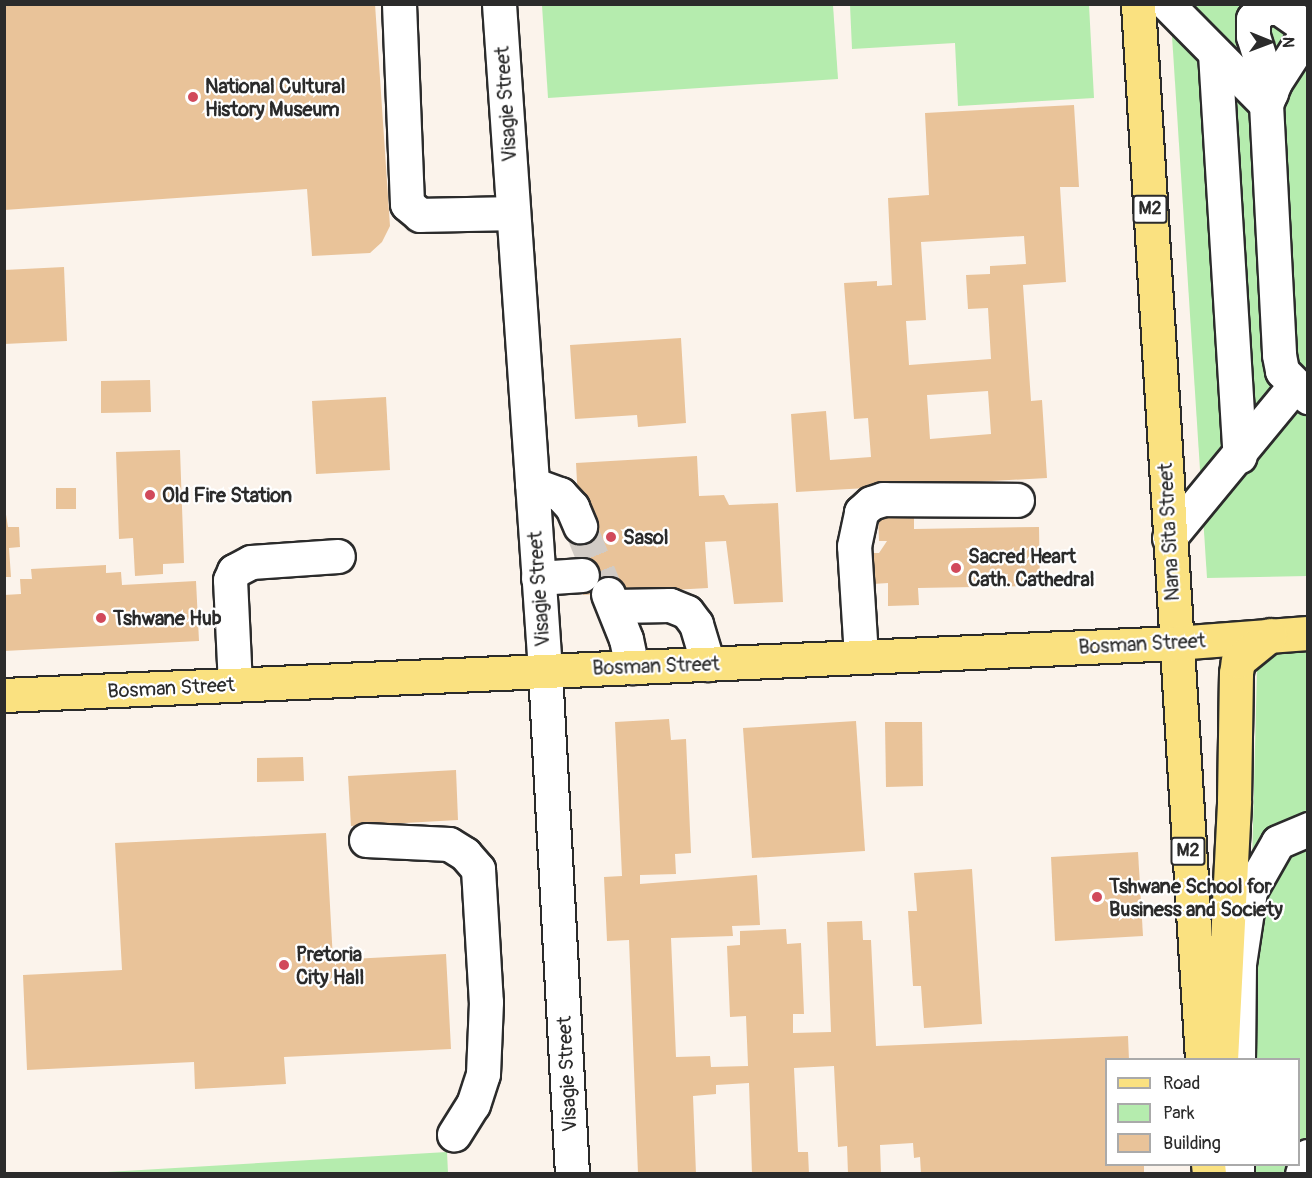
<!DOCTYPE html>
<style>
body{margin:0}
#map{position:relative;width:1312px;height:1178px;overflow:hidden;background:#fbf3eb;font-family:Pangolin,sans-serif}
div>[style]{position:absolute}
.green>*{inset:0;background:#b5ecae}
.building>*{inset:0;background:#e9c399}
.minor-tunnel>*{height:33px;margin-top:-16.5px;transform-origin:0;background:repeating-linear-gradient(90deg,#d1cbc5 0 33px,transparent 0 49px)}
.roads{filter:drop-shadow(2px 0 #2b2b2b) drop-shadow(-2px 0 #2b2b2b) drop-shadow(0 2px #2b2b2b) drop-shadow(0 -2px #2b2b2b)}
.minor>*{height:33px;margin:-16.5px;padding:0 16.5px;transform-origin:16.5px;border-radius:16.5px;background:#fff}
.major>*{height:33px;margin:-16.5px;padding:0 16.5px;transform-origin:16.5px;border-radius:16.5px;background:#fae180}
.dots>*{width:16px;height:16px;translate:-50% -50%;box-sizing:border-box;border:3px solid #fff;border-radius:50%}
span{translate:-50% -50%;white-space:nowrap;text-align:center;line-height:1.15;-webkit-text-stroke:4.5px #fff;paint-order:stroke}
.shield-label span{padding:2px 4px;background:#fff;border:2px solid;border-radius:4px;-webkit-text-stroke-width:0}
.shield-label{font-size:18px;color:#2b2b2b;font-weight:700}
.poi-label{font-size:20px;color:#2b2b2b;font-weight:700}
.left{translate:0 -50%;text-align:left}
.street-label{font-size:20px;color:#2b2b2b}
.frame{position:absolute;inset:0;border:6px solid #2b2b2b;pointer-events:none}
.legend{position:absolute;left:1105px;top:1058px;width:195px;height:108px;box-sizing:border-box;background:#fff;border:2px solid #aaa;margin:0;padding:8px 10px;list-style:none;font-size:18px;color:#2b2b2b}
.legend li{display:flex;align-items:center;gap:12px;height:30px}
.legend b{width:30px;border:2px solid #aaa}
.north{position:absolute;left:1240px;top:12px;width:60px;height:60px;-webkit-text-stroke:4px #fff;paint-order:stroke;rotate:91deg;font-size:16px;font-weight:700;line-height:24px;text-align:center;color:#2b2b2b}
.north::after{content:'';display:block;margin:auto;width:21px;height:27px;background:#2b2b2b;clip-path:polygon(50% 0,100% 100%,50% 72%,0 100%)}
</style>
<div id="map">
<div class="green">
<div style="clip-path:polygon(542px 5px,833px 5px,838px 79px,548px 98px)"></div>
<div style="clip-path:polygon(850px 5px,1089px 5px,1094px 98px,958px 106px,955px 43px,852px 49px)"></div>
<div style="clip-path:polygon(1170px 5px,1307px 5px,1307px 576px,1207px 578px)"></div>
<div style="clip-path:polygon(1295px 649px,1307px 649px,1307px 1172px,1243px 1174px,1244px 1165px,1298px 1164px,1298px 1060px,1247px 1059px,1257px 669px,1273px 654px)"></div>
<div style="clip-path:polygon(447px 1152px,448px 1173px,90px 1173px)"></div>
</div>
<div class="building">
<div style="clip-path:polygon(4px 4px,375px 4px,390px 226px,382px 242px,370px 253px,312px 256px,307px 189px,4px 210px)"></div>
<div style="clip-path:polygon(evenodd,1074px 105px,1079px 187px,1060px 187px,1066px 282px,1023px 285px,1031px 401px,1042px 400px,1047px 478px,796px 492px,791px 414px,826px 411px,830px 460px,871px 457px,868px 418px,854px 419px,844px 283px,877px 281px,877px 286px,892px 285px,888px 198px,929px 195px,925px 113px,1074px 105px,1024px 236px,1026px 264px,990px 266px,990px 274px,966px 275px,968px 309px,988px 308px,991px 359px,909px 365px,906px 321px,926px 320px,921px 242px,1024px 236px,1074px 105px,988px 391px,991px 434px,930px 439px,927px 395px,988px 391px)"></div>
<div style="clip-path:polygon(64px 267px,67px 341px,4px 344px,4px 270px)"></div>
<div style="clip-path:polygon(681px 338px,686px 423px,638px 427px,637px 415px,575px 419px,570px 345px)"></div>
<div style="clip-path:polygon(150px 380px,151px 412px,101px 413px,101px 381px)"></div>
<div style="clip-path:polygon(386px 397px,390px 470px,316px 474px,312px 401px)"></div>
<div style="clip-path:polygon(180px 450px,184px 563px,163px 564px,163px 574px,135px 576px,133px 538px,119px 539px,116px 452px)"></div>
<div style="clip-path:polygon(697px 456px,699px 496px,724px 495px,729px 505px,778px 503px,783px 602px,734px 604px,726px 541px,705px 542px,708px 588px,583px 595px,576px 463px)"></div>
<div style="clip-path:polygon(56px 488px,76px 488px,76px 509px,56px 509px)"></div>
<div style="clip-path:polygon(4px 502px,8px 527px,19px 527px,20px 547px,9px 548px,11px 577px,4px 577px)"></div>
<div style="clip-path:polygon(878px 513px,914px 513px,914px 529px,1039px 527px,1040px 586px,918px 588px,919px 605px,888px 606px,888px 583px,873px 584px,873px 553px,879px 553px,887px 541px,879px 541px)"></div>
<div style="clip-path:polygon(106px 565px,106px 573px,121px 572px,122px 585px,196px 581px,199px 641px,4px 651px,4px 595px,21px 594px,20px 579px,32px 579px,31px 569px)"></div>
<div style="clip-path:polygon(669px 719px,671px 740px,686px 739px,691px 853px,675px 854px,676px 874px,640px 875px,640px 884px,757px 875px,760px 925px,732px 926px,733px 936px,671px 938px,676px 1057px,710px 1056px,711px 1067px,748px 1066px,746px 1016px,730px 1017px,727px 946px,740px 945px,740px 931px,786px 929px,787px 944px,801px 943px,804px 1014px,793px 1014px,793px 1033px,831px 1032px,827px 922px,862px 921px,863px 940px,871px 940px,876px 1046px,1128px 1036px,1129px 1060px,1106px 1060px,1106px 1164px,1144px 1164px,1144px 1174px,921px 1174px,920px 1157px,914px 1158px,913px 1143px,880px 1145px,881px 1174px,848px 1174px,847px 1146px,838px 1147px,834px 1066px,794px 1068px,798px 1152px,808px 1152px,809px 1174px,752px 1174px,749px 1083px,716px 1085px,716px 1094px,693px 1096px,696px 1174px,638px 1174px,629px 940px,607px 941px,604px 877px,622px 876px,615px 722px)"></div>
<div style="clip-path:polygon(856px 721px,865px 851px,752px 858px,743px 728px)"></div>
<div style="clip-path:polygon(885px 722px,922px 722px,923px 786px,886px 787px)"></div>
<div style="clip-path:polygon(303px 757px,304px 781px,257px 782px,257px 758px)"></div>
<div style="clip-path:polygon(456px 770px,458px 820px,351px 826px,348px 776px)"></div>
<div style="clip-path:polygon(326px 833px,333px 960px,446px 954px,451px 1049px,284px 1057px,286px 1084px,195px 1089px,194px 1062px,27px 1070px,23px 975px,122px 970px,115px 843px)"></div>
<div style="clip-path:polygon(1138px 852px,1143px 936px,1055px 941px,1051px 857px)"></div>
<div style="clip-path:polygon(972px 869px,982px 1024px,924px 1028px,921px 986px,913px 986px,908px 911px,917px 911px,914px 873px)"></div>
</div>
<div class="minor-tunnel">
<div style="left:580px;top:526px;width:74px;rotate:67.6deg"></div>
</div>
<div class="roads">
<div class="minor">
<div style="left:399px;top:4px;width:200px;rotate:87.7deg"></div>
<div style="left:407px;top:204px;width:17px;rotate:40deg"></div>
<div style="left:420px;top:215px;width:93px;rotate:-1.2deg"></div>
<div style="left:499px;top:4px;width:669px;rotate:86.05deg"></div>
<div style="left:545px;top:671px;width:504px;rotate:86.93deg"></div>
<div style="left:1167px;top:4px;width:141px;rotate:45.3deg"></div>
<div style="left:1308px;top:31px;width:61px;rotate:122.9deg"></div>
<div style="left:1275px;top:82px;width:24px;rotate:112deg"></div>
<div style="left:1266px;top:104px;width:251px;rotate:87deg"></div>
<div style="left:1279px;top:355px;width:16px;rotate:79deg"></div>
<div style="left:1282px;top:371px;width:37px;rotate:45deg"></div>
<div style="left:1215px;top:53px;width:404px;rotate:86.5deg"></div>
<div style="left:1271px;top:93px;width:60px;rotate:-107.5deg"></div>
<div style="left:1253px;top:36px;width:17px;rotate:-90deg"></div>
<div style="left:1253px;top:19px;width:16px;rotate:-45deg"></div>
<div style="left:1264px;top:8px;width:15px"></div>
<div style="left:1279px;top:8px;width:35px;rotate:35deg"></div>
<div style="left:532px;top:484px;width:30px;rotate:20deg"></div>
<div style="left:560px;top:494px;width:18px;rotate:47deg"></div>
<div style="left:572px;top:507px;width:21px;rotate:67deg"></div>
<div style="left:1169px;top:538px;width:198px;rotate:-50.5deg"></div>
<div style="left:538px;top:578px;width:44px;rotate:-3.9deg"></div>
<div style="left:608px;top:594px;width:48px;rotate:68.2deg"></div>
<div style="left:626px;top:639px;width:29px;rotate:78deg"></div>
<div style="left:615px;top:606px;width:55px;rotate:-1deg"></div>
<div style="left:670px;top:605px;width:18px;rotate:22deg"></div>
<div style="left:687px;top:612px;width:15px;rotate:53deg"></div>
<div style="left:696px;top:624px;width:42px;rotate:73.3deg"></div>
<div style="left:861px;top:656px;width:110px;rotate:-93.6deg"></div>
<div style="left:854px;top:546px;width:35px;rotate:-78deg"></div>
<div style="left:861px;top:512px;width:13px;rotate:-42deg"></div>
<div style="left:871px;top:503px;width:13px;rotate:-18deg"></div>
<div style="left:883px;top:499px;width:134px;rotate:0.4deg"></div>
<div style="left:235px;top:685px;width:105px;rotate:-92.7deg"></div>
<div style="left:230px;top:580px;width:10px;rotate:-66deg"></div>
<div style="left:234px;top:571px;width:19px;rotate:-28deg"></div>
<div style="left:251px;top:562px;width:87px;rotate:-3.9deg"></div>
<div style="left:366px;top:840px;width:83px;rotate:2.8deg"></div>
<div style="left:449px;top:844px;width:19px;rotate:32deg"></div>
<div style="left:465px;top:854px;width:20px;rotate:49deg"></div>
<div style="left:478px;top:869px;width:133px;rotate:86.6deg"></div>
<div style="left:486px;top:1002px;width:72px;rotate:92.4deg"></div>
<div style="left:483px;top:1074px;width:32px;rotate:108deg"></div>
<div style="left:473px;top:1104px;width:36px;rotate:122deg"></div>
<div style="left:1238px;top:1060px;width:96px;rotate:-89.4deg"></div>
<div style="left:1239px;top:964px;width:74px;rotate:-81.4deg"></div>
<div style="left:1250px;top:891px;width:56px;rotate:-60.3deg"></div>
<div style="left:1278px;top:842px;width:33px;rotate:-23deg"></div>
<div style="left:1237px;top:1174px;width:10px;rotate:-90deg"></div>
<div style="left:1302px;top:1174px;width:19px;rotate:-72deg"></div>
</div>
<div class="major">
<div style="left:1138px;top:4px;width:1058px;rotate:86.53deg"></div>
<div style="left:4px;top:695px;width:1172px;rotate:-2.54deg"></div>
<div style="left:1175px;top:643px;width:133px;rotate:-4.3deg"></div>
<div style="left:1221px;top:1060px;width:260px;rotate:-87.1deg"></div>
<div style="left:1234px;top:800px;width:127px;rotate:-89.1deg"></div>
<div style="left:1236px;top:673px;width:12px;rotate:-81deg"></div>
<div style="left:1238px;top:661px;width:41px;rotate:-39.1deg"></div>
<div style="left:1208px;top:1164px;width:10px;rotate:84deg"></div>
</div>
</div>
<div class="dots">
<div style="left:193px;top:97px;background:#d1495b"></div>
<div style="left:150px;top:495px;background:#d1495b"></div>
<div style="left:611px;top:537px;background:#d1495b"></div>
<div style="left:956px;top:568px;background:#d1495b"></div>
<div style="left:101px;top:618px;background:#d1495b"></div>
<div style="left:1097px;top:897px;background:#d1495b"></div>
<div style="left:284px;top:965px;background:#d1495b"></div>
</div>
<div class="shield-label">
<span style="left:1150px;top:209px">M2</span>
<span style="left:1188px;top:851px">M2</span>
</div>
<div class="poi-label">
<span class="left" style="left:205px;top:98px">National Cultural<br>History Museum</span>
<span class="left" style="left:162px;top:495px">Old Fire Station</span>
<span class="left" style="left:623px;top:537px">Sasol</span>
<span class="left" style="left:968px;top:568px">Sacred Heart<br>Cath. Cathedral</span>
<span class="left" style="left:113px;top:618px">Tshwane Hub</span>
<span class="left" style="left:1109px;top:898px">Tshwane School for<br>Business and Society</span>
<span class="left" style="left:296px;top:966px">Pretoria<br>City Hall</span>
</div>
<div class="street-label">
<span style="left:506px;top:104px;rotate:-94deg">Visagie Street</span>
<span style="left:1169px;top:532px;rotate:-93deg">Nana Sita Street</span>
<span style="left:539px;top:589px;rotate:-94deg">Visagie Street</span>
<span style="left:1142px;top:644px;rotate:-3deg">Bosman Street</span>
<span style="left:656px;top:666px;rotate:-2deg">Bosman Street</span>
<span style="left:171px;top:688px;rotate:-3deg">Bosman Street</span>
<span style="left:567px;top:1074px;rotate:-93deg">Visagie Street</span>
</div>
<div class="frame"></div>
<ul class="legend">
<li><b style="height:8px;background:#fae180"></b>Road</li>
<li><b style="height:16px;background:#b5ecae"></b>Park</li>
<li><b style="height:16px;background:#e9c399"></b>Building</li>
</ul>
<div class="north">N</div>
</div>
